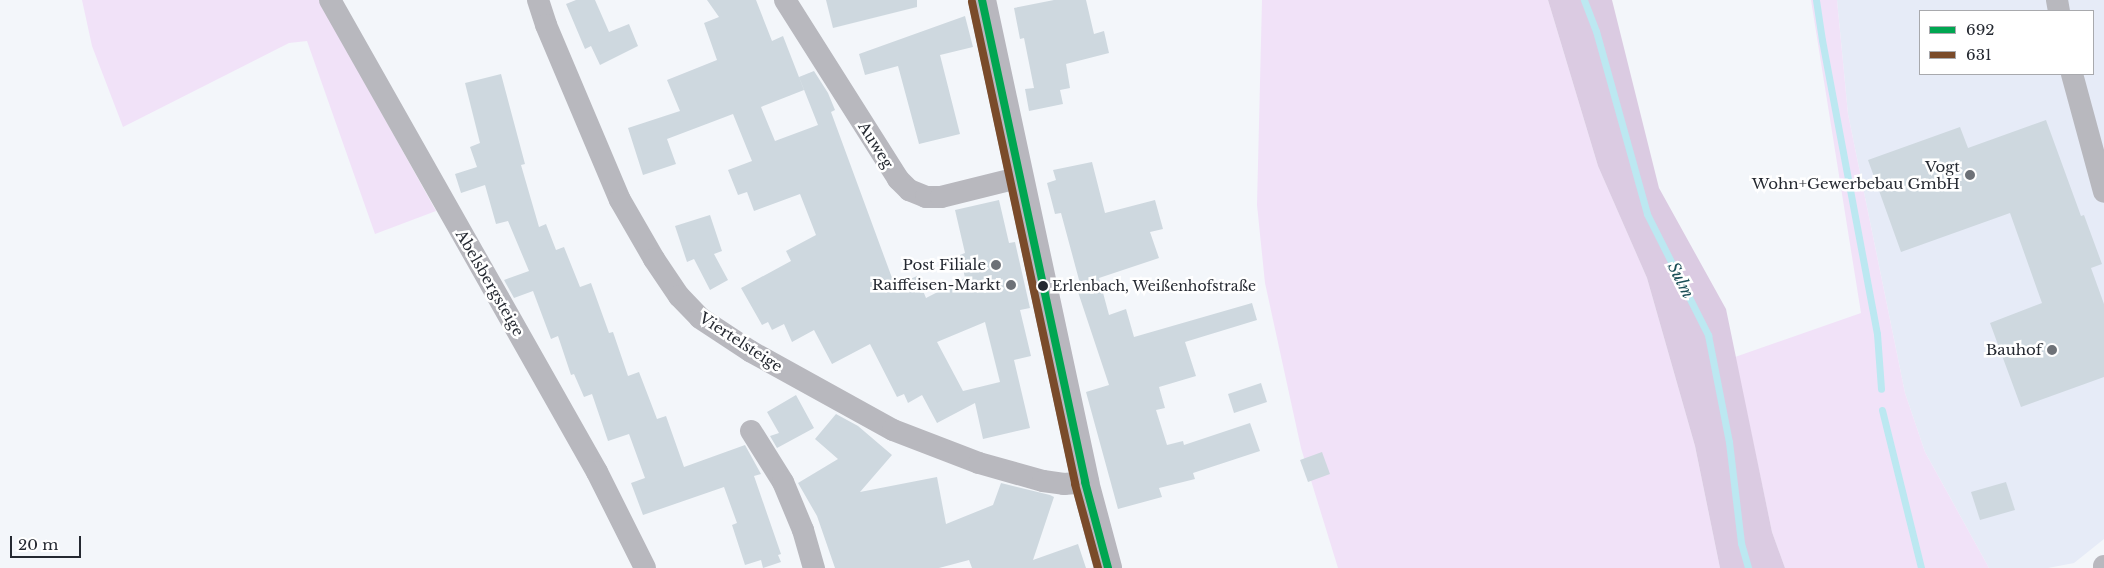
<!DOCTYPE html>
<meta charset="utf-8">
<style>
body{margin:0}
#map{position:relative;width:2104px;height:568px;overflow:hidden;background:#f3f6fa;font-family:"Libre Baskerville",serif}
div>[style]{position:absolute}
.built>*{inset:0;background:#e6ebf7}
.green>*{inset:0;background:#f1e2f8}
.forest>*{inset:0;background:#dbcbe2}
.stream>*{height:7px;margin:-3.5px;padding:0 3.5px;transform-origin:3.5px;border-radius:3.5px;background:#bce8f1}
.building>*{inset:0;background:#ced8df}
.street>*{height:22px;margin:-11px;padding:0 11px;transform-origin:11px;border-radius:11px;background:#b8b8be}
.secondary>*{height:28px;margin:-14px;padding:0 14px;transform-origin:14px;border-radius:14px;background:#b8b7be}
.bus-1>*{height:8px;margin:-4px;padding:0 4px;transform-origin:4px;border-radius:4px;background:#00a651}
.bus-2>*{height:8px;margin:-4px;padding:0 4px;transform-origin:4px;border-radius:4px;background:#7a4b2a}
.dots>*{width:14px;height:14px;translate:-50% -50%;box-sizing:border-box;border:2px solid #fff;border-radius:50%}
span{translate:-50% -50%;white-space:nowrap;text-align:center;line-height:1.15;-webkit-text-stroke:5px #fff;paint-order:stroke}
.bus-label{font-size:14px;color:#252931}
.left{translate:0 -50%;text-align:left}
.street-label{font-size:15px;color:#252931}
.poi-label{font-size:15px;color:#252931}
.right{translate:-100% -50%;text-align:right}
.water-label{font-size:16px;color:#1a4f57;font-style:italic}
.legend{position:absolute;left:1919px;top:10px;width:175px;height:65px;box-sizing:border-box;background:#fff;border:1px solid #a8a9ad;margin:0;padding:6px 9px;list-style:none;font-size:15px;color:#252931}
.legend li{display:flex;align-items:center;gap:10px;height:25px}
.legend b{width:25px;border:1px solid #a8a9ad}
.scale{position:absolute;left:10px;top:536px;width:71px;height:22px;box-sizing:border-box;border:2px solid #252931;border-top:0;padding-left:6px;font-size:15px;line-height:18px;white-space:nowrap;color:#252931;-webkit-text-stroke:4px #fff;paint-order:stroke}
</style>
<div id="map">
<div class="built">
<div style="clip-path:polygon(evenodd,1837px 0,2104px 0,2104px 539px,2074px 563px,2048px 568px,1989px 568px,1925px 452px,1905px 393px,1848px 114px,1837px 0,1920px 11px,2093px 11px,2093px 74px,1920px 74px,1920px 11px)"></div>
</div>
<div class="green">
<div style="clip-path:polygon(82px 0,319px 0,436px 211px,375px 234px,307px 41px,289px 43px,123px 127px,92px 46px)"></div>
<div style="clip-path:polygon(1262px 0,1548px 0,1598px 166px,1647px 278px,1695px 446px,1720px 568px,1338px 568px,1301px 448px,1265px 283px,1257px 205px)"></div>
<div style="clip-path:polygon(1811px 0,1837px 0,1848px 114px,1905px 393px,1925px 452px,1989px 568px,1785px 568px,1772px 532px,1735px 357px,1861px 313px)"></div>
</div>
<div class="forest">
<div style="clip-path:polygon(1548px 0,1612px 0,1659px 188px,1726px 309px,1772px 532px,1785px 568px,1720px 568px,1695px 446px,1647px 278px,1598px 166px)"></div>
</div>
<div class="stream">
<div style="left:1584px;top:0;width:33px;rotate:69deg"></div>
<div style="left:1596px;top:31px;width:190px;rotate:74.4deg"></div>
<div style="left:1647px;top:214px;width:136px;rotate:63.2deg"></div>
<div style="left:1708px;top:335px;width:109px;rotate:78.9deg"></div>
<div style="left:1729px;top:442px;width:102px;rotate:83.2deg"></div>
<div style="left:1741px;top:543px;width:26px;rotate:74deg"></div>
<div style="left:1816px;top:0;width:40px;rotate:81.5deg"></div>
<div style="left:1822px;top:40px;width:299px;rotate:79.4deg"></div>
<div style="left:1877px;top:334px;width:55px;rotate:85.8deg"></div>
<div style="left:1882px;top:410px;width:163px;rotate:76.1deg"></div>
</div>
<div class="building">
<div style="clip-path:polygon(576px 0,595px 0,609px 32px,629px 24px,638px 46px,600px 65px,591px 46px,585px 49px,566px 4px)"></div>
<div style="clip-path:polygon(evenodd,707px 0,756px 0,772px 41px,783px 36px,804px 90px,761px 107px,775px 141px,818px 125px,799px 77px,814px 71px,828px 93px,835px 110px,831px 112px,895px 286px,917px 276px,926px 298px,965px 278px,960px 255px,965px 253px,955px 210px,999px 200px,1009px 243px,1015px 242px,1030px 308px,1020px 310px,1031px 356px,1014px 360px,1030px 428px,983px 439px,975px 403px,937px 423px,922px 395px,908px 403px,904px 394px,897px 397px,870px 344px,832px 364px,814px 330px,792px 342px,784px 324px,772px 330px,768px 322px,762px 325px,741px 288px,791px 261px,786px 251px,816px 235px,800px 194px,754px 211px,747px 192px,738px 195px,728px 170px,752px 161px,733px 114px,667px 139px,676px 164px,643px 175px,628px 128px,680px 111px,667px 80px,717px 60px,704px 23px,719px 17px,707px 0,985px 322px,1000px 382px,963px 391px,937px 342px,985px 322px)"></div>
<div style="clip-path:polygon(826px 0,917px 0,917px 7px,833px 28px)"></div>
<div style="clip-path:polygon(1054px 0,1086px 0,1094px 34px,1104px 31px,1109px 53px,1066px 64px,1070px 88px,1060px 90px,1063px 104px,1029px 111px,1025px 89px,1034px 88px,1024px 38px,1020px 39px,1014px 8px)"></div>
<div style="clip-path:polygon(965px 16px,973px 47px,940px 55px,960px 134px,919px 144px,898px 66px,865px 75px,859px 54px)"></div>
<div style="clip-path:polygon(501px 74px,525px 164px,521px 165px,539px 227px,546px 224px,556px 250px,564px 247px,580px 287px,591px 283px,609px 333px,613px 332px,628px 376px,639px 372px,657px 419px,666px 416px,684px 467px,745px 445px,761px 474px,754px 476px,781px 554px,778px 555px,781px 562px,763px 568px,761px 560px,745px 565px,732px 525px,737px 523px,724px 487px,643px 515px,631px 483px,645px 478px,629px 434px,608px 441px,592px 394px,584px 397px,574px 374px,571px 375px,558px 336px,551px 339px,533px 291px,514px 298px,504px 280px,529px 271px,508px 221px,496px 224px,485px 185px,461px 193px,455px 174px,477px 167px,470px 147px,480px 143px,465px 83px)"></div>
<div style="clip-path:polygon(2046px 120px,2081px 216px,2084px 215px,2102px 264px,2091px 268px,2104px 304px,2104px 377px,2021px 407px,1990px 323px,2042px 303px,2010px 213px,1901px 252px,1868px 160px,1960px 127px,1968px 148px)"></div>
<div style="clip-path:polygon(1092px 162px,1105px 213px,1155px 200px,1163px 229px,1150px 232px,1159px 258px,1099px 278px,1109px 315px,1126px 309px,1134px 337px,1252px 303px,1257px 320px,1185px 342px,1196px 376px,1159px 387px,1165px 408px,1156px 410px,1167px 445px,1183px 441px,1184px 445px,1250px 423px,1260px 451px,1193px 473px,1195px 479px,1159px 488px,1162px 497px,1118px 509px,1086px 392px,1109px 385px,1078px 292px,1082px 291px,1061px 213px,1055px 214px,1047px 183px,1056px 180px,1053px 170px)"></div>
<div style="clip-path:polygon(710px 215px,722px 251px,714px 254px,728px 280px,710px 290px,694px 259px,687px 262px,675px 226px)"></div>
<div style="clip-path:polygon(1261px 383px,1267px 402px,1234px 413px,1228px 394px)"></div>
<div style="clip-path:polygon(796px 395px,814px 428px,777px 448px,770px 436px,779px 433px,767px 412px)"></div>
<div style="clip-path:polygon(836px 414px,858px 426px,892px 455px,860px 492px,937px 477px,946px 524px,993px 505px,1001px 483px,1050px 495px,1054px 497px,1033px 560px,1078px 544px,1086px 568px,972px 568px,969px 560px,939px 568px,835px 568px,817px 516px,798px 483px,838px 459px,815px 439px)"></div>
<div style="clip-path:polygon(1322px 452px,1330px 474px,1308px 482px,1300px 460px)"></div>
<div style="clip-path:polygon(2006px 482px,2015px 510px,1980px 520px,1971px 492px)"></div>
</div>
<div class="street">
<div style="left:330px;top:0;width:542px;rotate:60.5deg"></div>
<div style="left:597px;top:472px;width:107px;rotate:63.4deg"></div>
<div style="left:538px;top:0;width:26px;rotate:72deg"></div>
<div style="left:546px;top:25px;width:190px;rotate:67.1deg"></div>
<div style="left:620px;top:200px;width:68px;rotate:60deg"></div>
<div style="left:654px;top:259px;width:45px;rotate:56deg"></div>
<div style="left:679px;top:296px;width:30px;rotate:46deg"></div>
<div style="left:700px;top:318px;width:60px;rotate:33.4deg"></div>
<div style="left:750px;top:351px;width:163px;rotate:28.9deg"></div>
<div style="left:893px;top:430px;width:92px;rotate:21deg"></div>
<div style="left:979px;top:463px;width:66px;rotate:15.7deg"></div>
<div style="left:1043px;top:481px;width:21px;rotate:8deg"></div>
<div style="left:1064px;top:484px;width:21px;rotate:-5deg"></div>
<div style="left:785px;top:0;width:212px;rotate:57.7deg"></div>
<div style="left:898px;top:179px;width:16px;rotate:45deg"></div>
<div style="left:909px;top:190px;width:18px;rotate:22deg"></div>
<div style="left:926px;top:197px;width:15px"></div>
<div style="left:941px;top:197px;width:82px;rotate:-14deg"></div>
<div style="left:2057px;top:0;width:11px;rotate:80deg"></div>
<div style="left:2072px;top:74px;width:122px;rotate:74.8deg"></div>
<div style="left:751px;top:431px;width:60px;rotate:57.9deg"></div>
<div style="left:783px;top:482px;width:52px;rotate:67.4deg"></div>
<div style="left:803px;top:530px;width:40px;rotate:74deg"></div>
<div style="left:2104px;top:568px;width:2px;rotate:-90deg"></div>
</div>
<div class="secondary">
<div style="left:982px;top:0;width:493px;rotate:77.9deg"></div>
<div style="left:1085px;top:482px;width:89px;rotate:75deg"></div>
</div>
<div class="bus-1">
<div style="left:982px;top:0;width:493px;rotate:77.9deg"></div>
<div style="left:1085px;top:482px;width:89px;rotate:75deg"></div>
</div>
<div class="bus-2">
<div style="left:972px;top:2px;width:493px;rotate:77.9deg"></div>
<div style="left:1075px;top:484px;width:87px;rotate:74.7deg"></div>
</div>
<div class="dots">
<div style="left:1970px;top:175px;background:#6d7177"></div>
<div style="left:996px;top:265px;background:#6d7177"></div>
<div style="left:1011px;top:285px;background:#6d7177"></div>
<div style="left:1043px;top:286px;background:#252931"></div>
<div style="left:2052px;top:350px;background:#6d7177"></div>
</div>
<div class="bus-label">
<span class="left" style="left:1052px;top:286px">Erlenbach, Weißenhofstraße</span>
</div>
<div class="street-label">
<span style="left:876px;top:145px;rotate:58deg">Auweg</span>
<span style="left:490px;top:283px;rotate:60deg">Abelsbergsteige</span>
<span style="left:741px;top:342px;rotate:33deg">Viertelsteige</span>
</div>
<div class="poi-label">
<span class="right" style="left:1960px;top:175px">Vogt<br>Wohn+Gewerbebau GmbH</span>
<span class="right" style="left:986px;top:265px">Post Filiale</span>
<span class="right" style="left:1001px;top:285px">Raiffeisen-Markt</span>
<span class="right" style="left:2042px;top:350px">Bauhof</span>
</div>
<div class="water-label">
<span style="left:1681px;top:280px;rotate:63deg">Sulm</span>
</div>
<ul class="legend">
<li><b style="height:6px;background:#00a651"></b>692</li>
<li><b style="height:6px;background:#7a4b2a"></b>631</li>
</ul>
<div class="scale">20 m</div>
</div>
